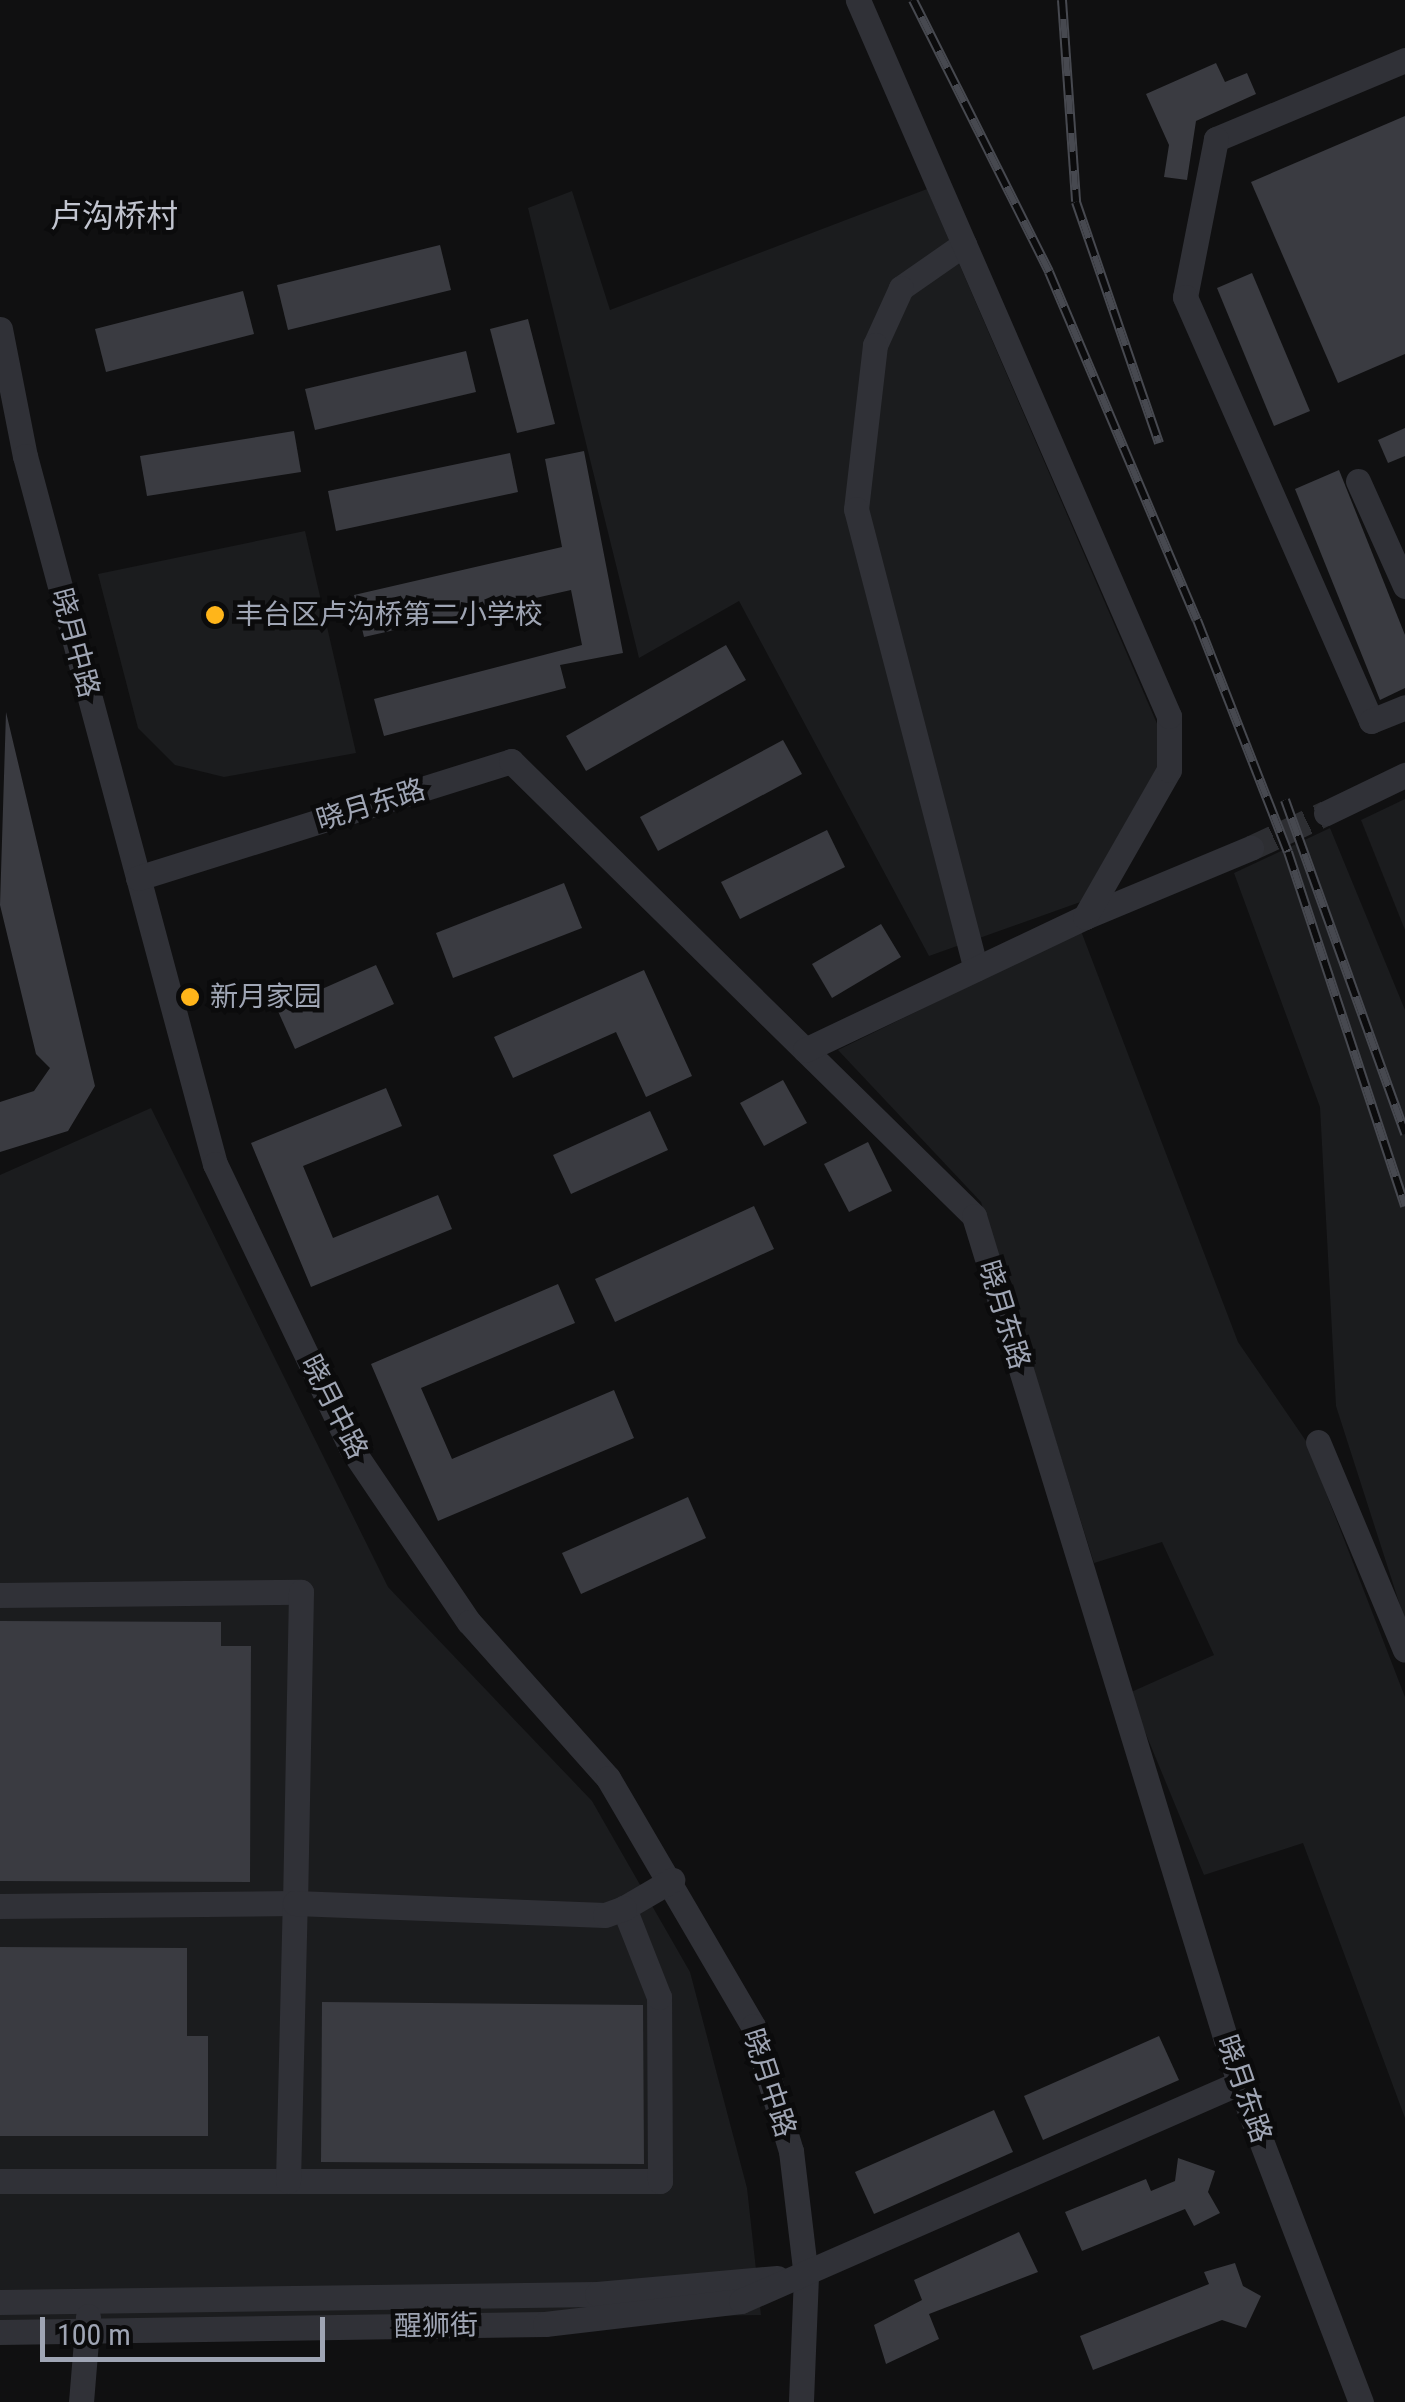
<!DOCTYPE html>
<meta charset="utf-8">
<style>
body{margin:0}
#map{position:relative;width:1405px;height:2402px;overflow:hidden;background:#101011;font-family:"Roboto Condensed","Noto Sans SC",sans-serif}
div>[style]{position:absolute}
.built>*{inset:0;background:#1b1c1e}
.building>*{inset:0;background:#3a3b41}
.minor-tunnel>*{height:25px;margin-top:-12.5px;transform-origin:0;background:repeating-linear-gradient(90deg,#2d2e32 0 25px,transparent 0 37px)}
.minor>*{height:25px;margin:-12.5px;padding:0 12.5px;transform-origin:12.5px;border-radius:12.5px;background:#303137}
.rail>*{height:10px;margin-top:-5px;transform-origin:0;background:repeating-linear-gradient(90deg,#0b0b0c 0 19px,#474950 0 38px);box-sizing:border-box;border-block:2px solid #474950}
.dots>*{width:28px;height:28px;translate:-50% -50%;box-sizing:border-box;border:5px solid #0b0b0c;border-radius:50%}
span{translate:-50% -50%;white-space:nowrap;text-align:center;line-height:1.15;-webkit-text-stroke:9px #0b0b0c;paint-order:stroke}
.poi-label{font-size:28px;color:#9fa5b4}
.left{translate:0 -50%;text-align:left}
.street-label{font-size:28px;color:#9fa5b4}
.quarter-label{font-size:32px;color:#c1c4cf}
.scale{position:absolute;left:40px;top:2317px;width:285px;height:45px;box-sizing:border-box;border:5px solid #9fa5b4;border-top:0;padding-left:12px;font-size:30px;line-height:35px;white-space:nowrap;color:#9fa5b4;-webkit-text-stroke:8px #0b0b0c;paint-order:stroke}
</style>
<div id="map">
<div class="built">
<div style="clip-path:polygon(927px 189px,1158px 726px,1157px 775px,1086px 900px,929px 956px,739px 601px,639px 658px,528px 208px,572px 191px,610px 310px)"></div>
<div style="clip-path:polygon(305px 531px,356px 753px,224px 777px,175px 765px,138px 728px,98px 574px)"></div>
<div style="clip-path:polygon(1405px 799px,1405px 930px,1361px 820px)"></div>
<div style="clip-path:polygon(1330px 828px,1405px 1010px,1405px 1621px,1336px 1406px,1320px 1107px,1234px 873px)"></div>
<div style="clip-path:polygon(1081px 931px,1238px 1342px,1306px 1441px,1405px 1697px,1405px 2118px,1303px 1843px,1204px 1875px,1129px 1693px,1214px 1655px,1162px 1542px,1094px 1563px,981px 1202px,838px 1050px)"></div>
<div style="clip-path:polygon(151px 1108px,388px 1587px,592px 1801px,690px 1972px,747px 2188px,761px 2315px,0 2327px,0 1175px)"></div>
</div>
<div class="building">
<div style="clip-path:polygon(1216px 63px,1225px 82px,1247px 73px,1256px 94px,1196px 121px,1187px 180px,1164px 177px,1169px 145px,1146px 94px)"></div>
<div style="clip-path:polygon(1405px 116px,1405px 354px,1338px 383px,1251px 182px)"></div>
<div style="clip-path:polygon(440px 245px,451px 290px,288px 330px,277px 285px)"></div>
<div style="clip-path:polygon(1252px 273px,1310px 411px,1274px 426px,1217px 288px)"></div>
<div style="clip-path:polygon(243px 291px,254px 334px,106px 372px,95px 329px)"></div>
<div style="clip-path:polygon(528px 319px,555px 424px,517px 433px,490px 329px)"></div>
<div style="clip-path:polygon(466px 351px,476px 392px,315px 430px,305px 389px)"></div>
<div style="clip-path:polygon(1405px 428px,1405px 456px,1388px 463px,1378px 440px)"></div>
<div style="clip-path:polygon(294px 431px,301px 472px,147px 496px,140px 456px)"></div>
<div style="clip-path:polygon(584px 451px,623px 653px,560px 665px,566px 688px,384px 736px,374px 699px,582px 645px,571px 590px,364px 637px,354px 595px,562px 547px,545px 459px)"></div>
<div style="clip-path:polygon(510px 453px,518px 492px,336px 531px,328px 491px)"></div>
<div style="clip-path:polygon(1339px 470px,1405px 635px,1405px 688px,1380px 700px,1295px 489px)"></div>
<div style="clip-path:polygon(726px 645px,746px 680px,586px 771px,566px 736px)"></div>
<div style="clip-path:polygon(6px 712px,95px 1086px,68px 1131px,0 1152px,0 1102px,34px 1091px,50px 1068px,36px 1054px,0 905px)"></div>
<div style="clip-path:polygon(783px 740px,802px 774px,658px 851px,640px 817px)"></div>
<div style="clip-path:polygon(827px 830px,845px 867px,740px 919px,721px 882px)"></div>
<div style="clip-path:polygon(564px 883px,582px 928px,453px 978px,436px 933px)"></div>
<div style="clip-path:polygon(881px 924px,901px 957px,832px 998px,812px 964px)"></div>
<div style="clip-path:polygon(376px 965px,394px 1004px,295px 1049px,277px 1009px)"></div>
<div style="clip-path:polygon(644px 970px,692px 1076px,646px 1097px,616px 1032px,513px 1078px,494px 1037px)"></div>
<div style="clip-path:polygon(783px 1080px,807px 1123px,764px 1146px,740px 1103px)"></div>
<div style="clip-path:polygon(386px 1088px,402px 1126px,303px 1166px,333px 1238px,438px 1195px,452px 1229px,311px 1287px,251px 1143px)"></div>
<div style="clip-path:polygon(650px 1111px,668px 1150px,571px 1194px,553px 1155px)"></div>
<div style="clip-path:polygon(868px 1142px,892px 1191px,849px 1212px,824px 1164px)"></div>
<div style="clip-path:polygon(754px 1206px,774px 1249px,615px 1322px,595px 1279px)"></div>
<div style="clip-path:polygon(558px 1284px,575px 1323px,421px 1388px,452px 1459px,614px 1390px,634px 1438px,438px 1521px,371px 1364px)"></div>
<div style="clip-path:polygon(688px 1497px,706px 1538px,581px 1594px,562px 1553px)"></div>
<div style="clip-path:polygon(0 1621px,221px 1622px,221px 1646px,251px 1646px,250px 1882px,0 1881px)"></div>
<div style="clip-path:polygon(0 1947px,187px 1948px,187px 2036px,208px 2036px,208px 2136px,0 2136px)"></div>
<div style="clip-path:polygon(322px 2002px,643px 2005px,644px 2164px,321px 2162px)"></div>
<div style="clip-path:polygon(1159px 2036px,1179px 2080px,1043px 2140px,1024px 2096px)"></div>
<div style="clip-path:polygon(994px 2110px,1013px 2152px,874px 2214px,855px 2172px)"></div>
<div style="clip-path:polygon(1178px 2158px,1215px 2171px,1208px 2192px,1220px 2213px,1194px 2226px,1185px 2209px,1082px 2251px,1065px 2212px,1146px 2179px,1151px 2191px,1175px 2181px)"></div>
<div style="clip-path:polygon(1019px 2232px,1038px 2272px,929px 2314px,939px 2339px,886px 2364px,874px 2325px,922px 2300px,914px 2280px)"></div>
<div style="clip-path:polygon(1235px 2263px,1243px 2286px,1261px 2296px,1246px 2328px,1222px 2320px,1093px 2370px,1080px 2336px,1209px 2284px,1204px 2272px)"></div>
</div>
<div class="minor-tunnel">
<div style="left:1251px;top:848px;width:83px;rotate:-25deg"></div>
</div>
<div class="minor">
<div style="left:1405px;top:60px;width:205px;rotate:157.3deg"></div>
<div style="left:1216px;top:139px;width:161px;rotate:101.1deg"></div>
<div style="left:1185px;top:297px;width:463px;rotate:66.3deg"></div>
<div style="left:1371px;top:721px;width:37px;rotate:-22deg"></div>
<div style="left:964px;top:244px;width:77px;rotate:145.1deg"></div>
<div style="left:901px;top:288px;width:63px;rotate:114.5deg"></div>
<div style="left:875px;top:345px;width:165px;rotate:96.6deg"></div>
<div style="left:856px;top:509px;width:475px;rotate:75.4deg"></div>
<div style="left:0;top:329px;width:129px;rotate:78.9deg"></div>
<div style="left:25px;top:456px;width:733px;rotate:74.98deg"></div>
<div style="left:215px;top:1164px;width:315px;rotate:64.4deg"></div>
<div style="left:351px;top:1448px;width:210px;rotate:55.9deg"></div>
<div style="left:469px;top:1622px;width:209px;rotate:48.3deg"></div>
<div style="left:608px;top:1778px;width:287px;rotate:59.7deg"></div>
<div style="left:753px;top:2026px;width:131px;rotate:73.1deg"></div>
<div style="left:791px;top:2151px;width:126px;rotate:83.2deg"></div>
<div style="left:806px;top:2276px;width:126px;rotate:92.3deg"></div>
<div style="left:1358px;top:481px;width:115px;rotate:65.9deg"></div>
<div style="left:1326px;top:813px;width:88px;rotate:-25.7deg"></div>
<div style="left:138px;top:878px;width:391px;rotate:-17.4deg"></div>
<div style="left:511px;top:761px;width:649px;rotate:44.5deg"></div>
<div style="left:974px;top:1216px;width:907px;rotate:73deg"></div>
<div style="left:1239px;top:2083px;width:342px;rotate:69.1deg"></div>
<div style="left:1085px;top:917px;width:180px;rotate:-22.6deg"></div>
<div style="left:805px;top:1050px;width:310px;rotate:-25.4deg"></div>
<div style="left:1085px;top:917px;width:169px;rotate:-60.3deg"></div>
<div style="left:1169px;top:770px;width:54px;rotate:-90deg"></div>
<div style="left:1169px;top:716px;width:781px;rotate:-113.48deg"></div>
<div style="left:1318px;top:1442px;width:225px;rotate:67.3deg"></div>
<div style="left:0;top:1595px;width:301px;rotate:-0.6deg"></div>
<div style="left:301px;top:1592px;width:311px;rotate:91.1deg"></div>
<div style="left:295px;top:1903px;width:295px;rotate:179.4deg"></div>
<div style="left:0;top:2181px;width:660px"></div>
<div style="left:660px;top:2181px;width:184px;rotate:-90.3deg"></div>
<div style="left:659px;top:1997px;width:96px;rotate:-111.5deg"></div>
<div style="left:624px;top:1908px;width:56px;rotate:-30.3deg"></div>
<div style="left:288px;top:2181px;width:278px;rotate:-88.6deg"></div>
<div style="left:295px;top:1903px;width:310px;rotate:2.2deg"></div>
<div style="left:605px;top:1915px;width:20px;rotate:-20deg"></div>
<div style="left:0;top:2302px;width:597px;rotate:-0.77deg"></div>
<div style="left:597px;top:2294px;width:181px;rotate:-5.1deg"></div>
<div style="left:0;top:2332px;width:545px;rotate:-0.84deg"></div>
<div style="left:545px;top:2324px;width:197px;rotate:-6.7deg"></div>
<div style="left:741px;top:2301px;width:544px;rotate:-23.64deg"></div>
<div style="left:81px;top:2402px;width:86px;rotate:-85.3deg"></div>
</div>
<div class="rail">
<div style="left:913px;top:0;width:304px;rotate:63.4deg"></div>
<div style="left:1049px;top:272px;width:378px;rotate:67deg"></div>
<div style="left:1197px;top:620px;width:249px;rotate:68.6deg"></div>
<div style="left:1288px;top:852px;width:373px;rotate:71.7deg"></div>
<div style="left:1062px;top:0;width:202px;rotate:86deg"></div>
<div style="left:1076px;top:202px;width:255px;rotate:71deg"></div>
<div style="left:1285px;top:800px;width:355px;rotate:70.2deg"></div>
</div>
<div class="dots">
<div style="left:215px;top:615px;background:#ffb51a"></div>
<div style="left:190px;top:997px;background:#ffb51a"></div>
</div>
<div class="poi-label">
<span class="left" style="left:235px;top:615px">丰台区卢沟桥第二小学校</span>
<span class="left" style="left:210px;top:997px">新月家园</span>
</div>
<div class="street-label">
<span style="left:75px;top:643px;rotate:75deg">晓月中路</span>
<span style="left:371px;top:805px;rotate:-17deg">晓月东路</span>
<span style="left:1004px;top:1315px;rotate:73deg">晓月东路</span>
<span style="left:334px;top:1407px;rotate:63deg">晓月中路</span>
<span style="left:769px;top:2083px;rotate:72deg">晓月中路</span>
<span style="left:1244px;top:2089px;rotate:71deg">晓月东路</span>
<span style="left:436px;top:2326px;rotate:-1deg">醒狮街</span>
</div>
<div class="quarter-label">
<span style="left:114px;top:216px">卢沟桥村</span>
</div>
<div class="scale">100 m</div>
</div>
